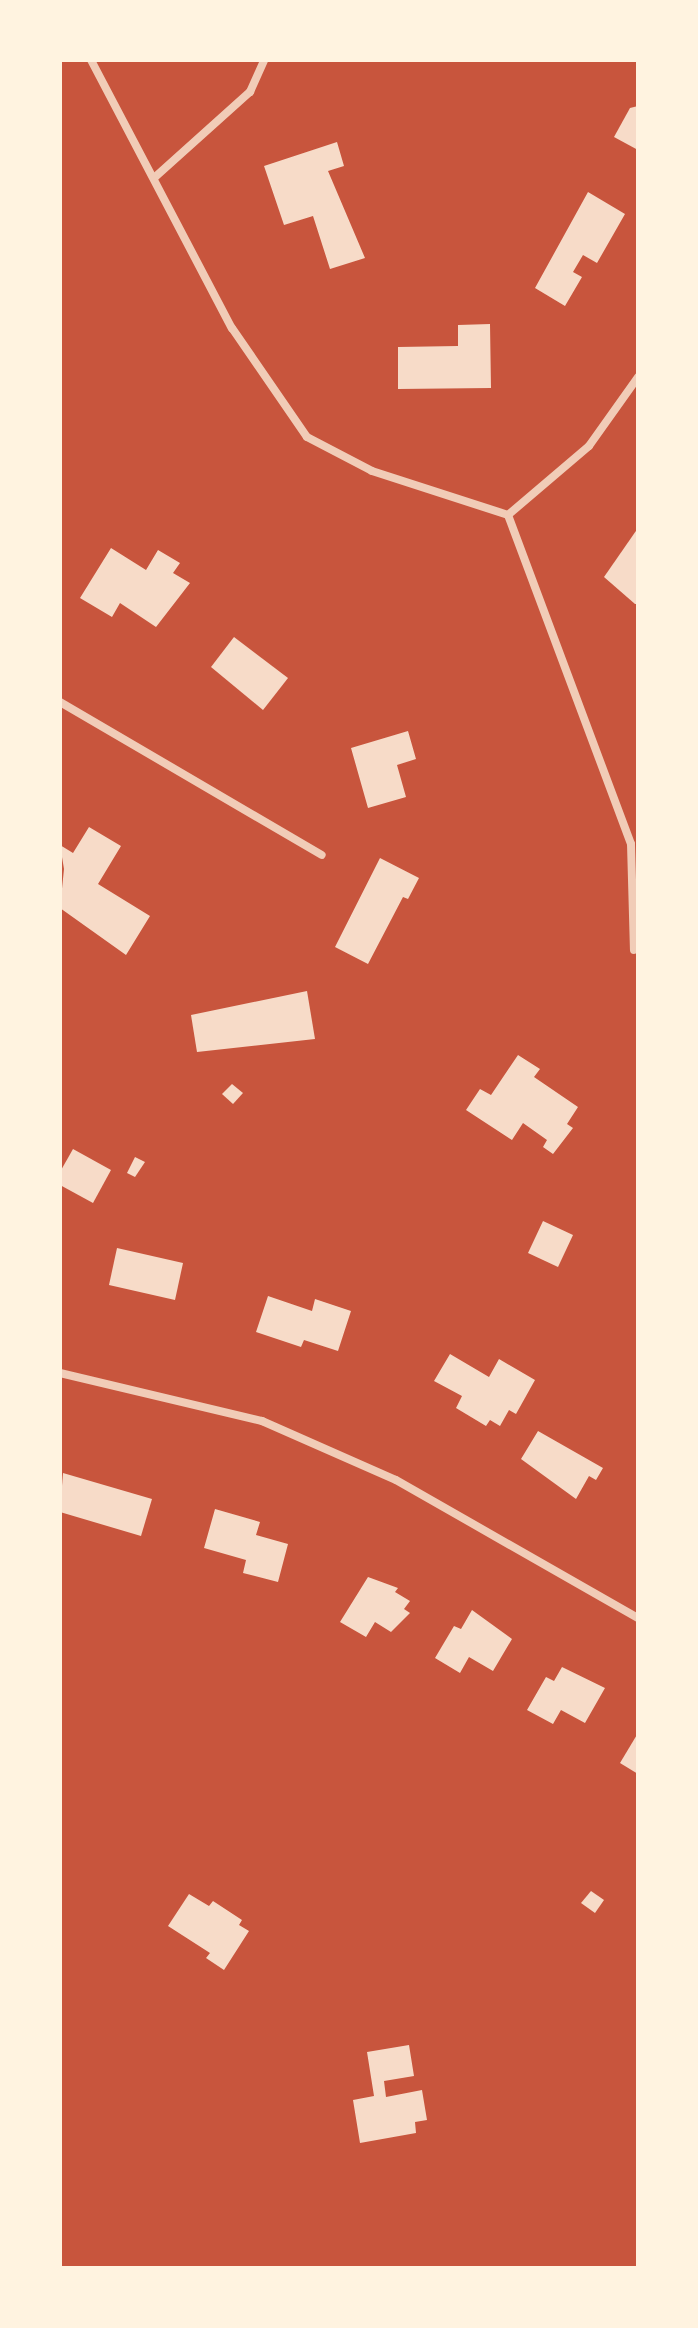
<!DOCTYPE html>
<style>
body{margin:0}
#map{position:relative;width:698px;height:2328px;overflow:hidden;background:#c8553d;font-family:"Alegreya Sans",sans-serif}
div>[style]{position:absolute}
.building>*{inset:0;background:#f7dbc8}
.minor>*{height:8px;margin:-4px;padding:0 4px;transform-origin:4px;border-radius:4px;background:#f1ccb7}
span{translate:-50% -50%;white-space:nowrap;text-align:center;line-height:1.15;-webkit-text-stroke:7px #fff3e0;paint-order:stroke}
.frame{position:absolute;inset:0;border:62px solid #fff3e0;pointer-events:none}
</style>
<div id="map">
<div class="building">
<div style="clip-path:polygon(638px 106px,638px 150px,614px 137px,630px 108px)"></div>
<div style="clip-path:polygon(337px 142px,344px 166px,328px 171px,365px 258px,330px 269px,313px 216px,284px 225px,264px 166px)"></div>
<div style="clip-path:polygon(588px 192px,625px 214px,597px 263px,583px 255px,573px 272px,582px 277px,565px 306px,535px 288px)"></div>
<div style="clip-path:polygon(490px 324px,491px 388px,398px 389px,398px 347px,458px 346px,458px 325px)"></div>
<div style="clip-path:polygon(638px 528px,638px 604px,635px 604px,604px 577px)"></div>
<div style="clip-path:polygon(111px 548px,146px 570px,158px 550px,180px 563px,173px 573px,190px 583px,156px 627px,120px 603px,112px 617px,80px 598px)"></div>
<div style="clip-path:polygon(234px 637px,288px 678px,263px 710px,211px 667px)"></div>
<div style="clip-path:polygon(408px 731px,416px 759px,397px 765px,406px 797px,368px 808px,351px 748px)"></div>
<div style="clip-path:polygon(89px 827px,121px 846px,98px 884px,150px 916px,126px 955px,60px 908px,64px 869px,60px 845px,73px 853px)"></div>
<div style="clip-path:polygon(380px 858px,419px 878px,408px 899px,403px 897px,368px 964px,335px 947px)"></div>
<div style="clip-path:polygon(307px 991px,315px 1039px,197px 1052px,191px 1015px)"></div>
<div style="clip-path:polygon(518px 1055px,540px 1069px,534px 1077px,578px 1107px,567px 1124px,573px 1128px,553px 1154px,543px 1147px,547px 1140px,523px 1123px,512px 1140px,466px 1110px,480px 1089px,491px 1095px)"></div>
<div style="clip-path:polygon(232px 1084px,243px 1093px,233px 1104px,222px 1094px)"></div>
<div style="clip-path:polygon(73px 1149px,111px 1170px,93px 1203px,60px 1185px,60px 1172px)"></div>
<div style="clip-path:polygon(135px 1157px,145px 1162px,135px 1177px,127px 1173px)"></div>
<div style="clip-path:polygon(543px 1221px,573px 1235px,558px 1267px,528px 1253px)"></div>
<div style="clip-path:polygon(117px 1248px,183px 1263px,175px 1300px,109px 1285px)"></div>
<div style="clip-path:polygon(268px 1296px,312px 1311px,315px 1299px,351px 1311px,338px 1351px,304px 1340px,301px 1347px,256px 1332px)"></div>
<div style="clip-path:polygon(450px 1354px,489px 1377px,499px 1359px,535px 1380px,516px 1414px,509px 1410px,500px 1426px,490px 1420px,486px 1426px,456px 1408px,462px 1396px,434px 1381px)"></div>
<div style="clip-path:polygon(538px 1431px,603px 1468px,596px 1480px,589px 1476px,576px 1499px,521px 1459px)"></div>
<div style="clip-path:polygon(63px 1473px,152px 1499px,141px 1536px,60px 1512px)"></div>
<div style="clip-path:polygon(215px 1509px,260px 1522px,256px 1535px,288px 1544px,278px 1582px,243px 1573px,246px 1560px,204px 1548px)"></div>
<div style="clip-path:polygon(368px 1577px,398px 1588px,395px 1592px,410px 1601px,404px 1609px,410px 1613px,391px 1632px,375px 1622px,366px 1637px,340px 1622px)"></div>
<div style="clip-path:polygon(472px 1610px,512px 1639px,493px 1671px,469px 1657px,460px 1673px,435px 1658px,454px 1626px,461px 1629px)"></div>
<div style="clip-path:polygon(562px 1667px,605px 1688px,585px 1723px,561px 1710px,553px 1724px,527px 1710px,546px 1677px,554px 1681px)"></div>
<div style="clip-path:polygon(638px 1733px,638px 1774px,620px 1763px)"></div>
<div style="clip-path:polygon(591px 1891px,604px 1900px,595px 1913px,581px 1903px)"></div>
<div style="clip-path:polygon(189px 1894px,209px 1906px,213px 1901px,242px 1920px,239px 1925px,249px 1931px,224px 1970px,206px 1958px,210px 1953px,168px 1926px)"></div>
<div style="clip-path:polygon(409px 2045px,414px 2076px,384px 2081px,386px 2097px,422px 2090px,427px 2120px,415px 2122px,416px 2133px,360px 2143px,353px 2100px,374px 2096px,367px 2052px)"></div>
</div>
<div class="minor">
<div style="left:91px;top:60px;width:303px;rotate:62.3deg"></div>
<div style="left:232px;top:328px;width:132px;rotate:55.5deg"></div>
<div style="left:307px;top:437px;width:73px;rotate:27.6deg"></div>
<div style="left:372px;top:471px;width:143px;rotate:17.9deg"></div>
<div style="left:154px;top:178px;width:129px;rotate:-41.9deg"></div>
<div style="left:250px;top:92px;width:35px;rotate:-66deg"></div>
<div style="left:508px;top:515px;width:351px;rotate:69.5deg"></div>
<div style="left:631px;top:844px;width:106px;rotate:88.4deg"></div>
<div style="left:508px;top:515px;width:106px;rotate:-40.4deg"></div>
<div style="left:589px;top:446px;width:85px;rotate:-54.6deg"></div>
<div style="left:60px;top:702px;width:303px;rotate:30.3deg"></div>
<div style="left:60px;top:1373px;width:208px;rotate:13.4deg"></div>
<div style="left:262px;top:1421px;width:146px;rotate:23.8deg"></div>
<div style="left:396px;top:1480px;width:279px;rotate:29.7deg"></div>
</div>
<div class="frame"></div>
</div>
